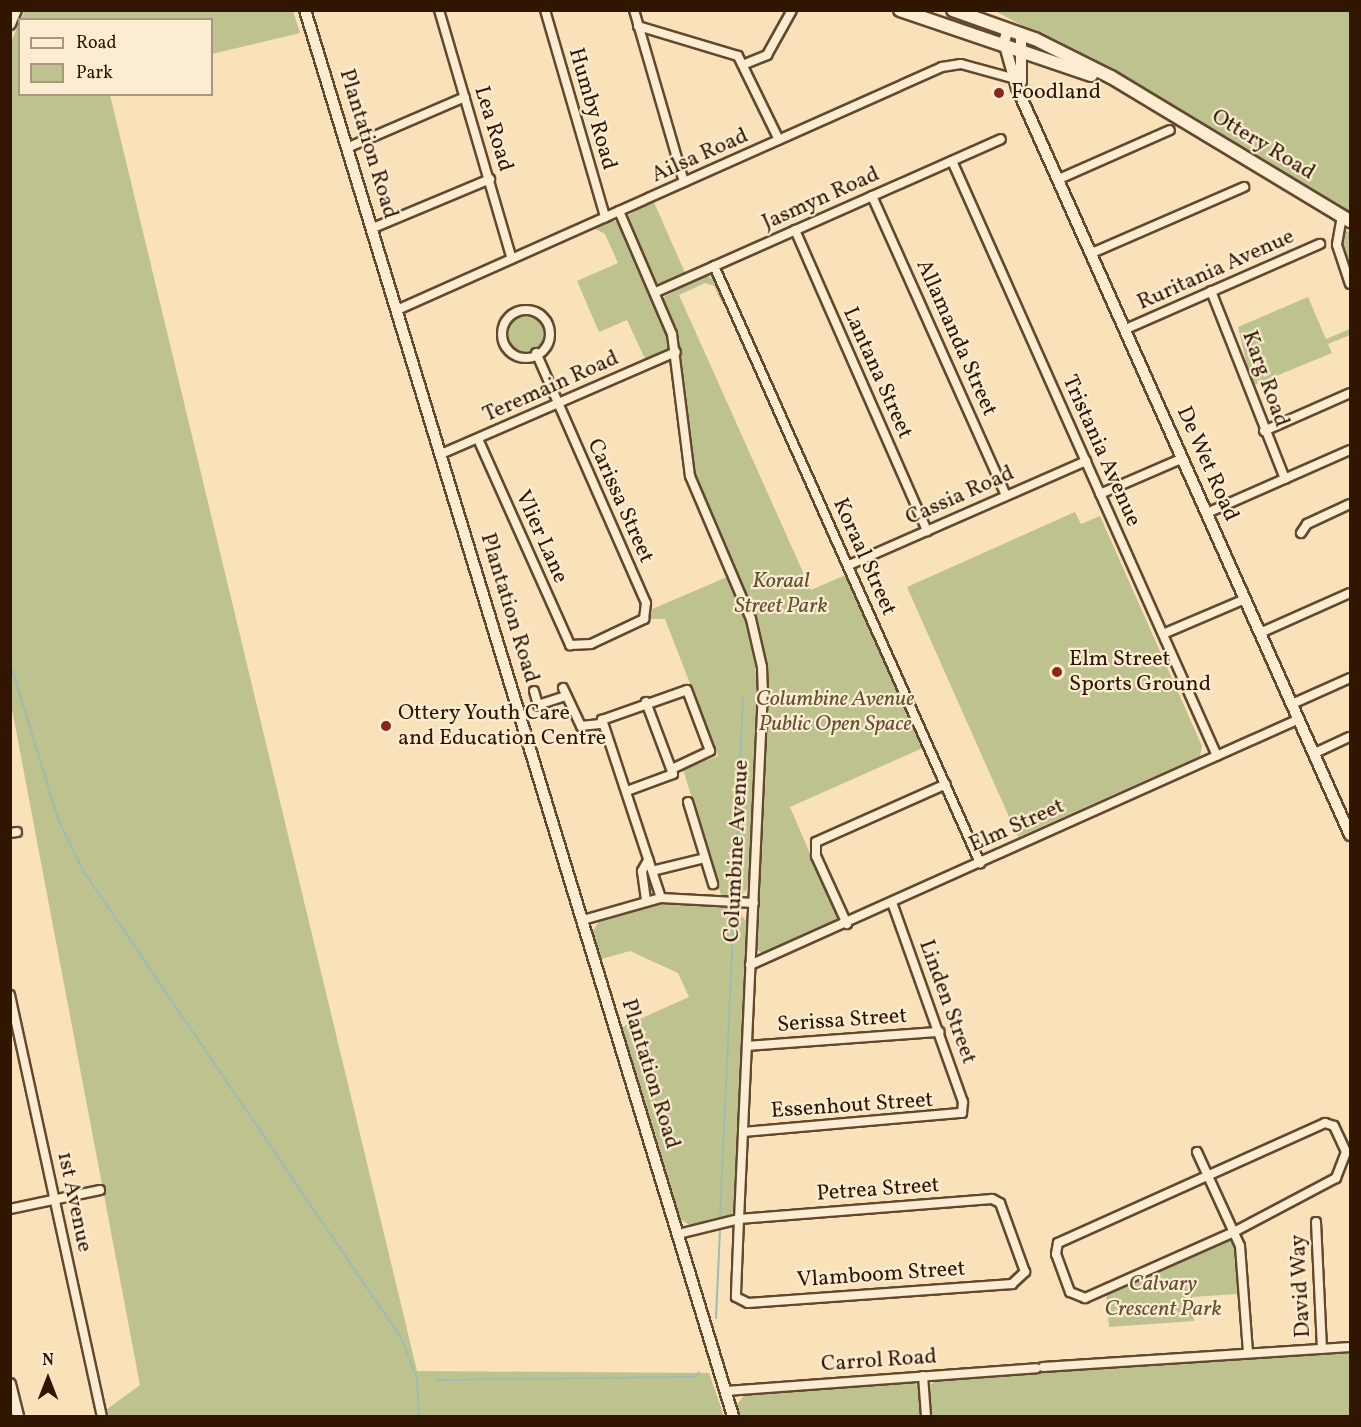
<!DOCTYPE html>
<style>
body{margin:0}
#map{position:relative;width:1361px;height:1427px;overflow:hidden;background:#f9e1ba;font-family:Vollkorn,serif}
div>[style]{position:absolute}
.green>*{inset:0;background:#bec28f}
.round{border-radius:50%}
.stream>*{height:2px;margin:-1px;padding:0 1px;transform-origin:1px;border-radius:1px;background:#9ebcb5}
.roads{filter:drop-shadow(2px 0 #62482e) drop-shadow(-2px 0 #62482e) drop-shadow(0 2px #62482e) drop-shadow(0 -2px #62482e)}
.minor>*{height:8px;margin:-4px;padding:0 4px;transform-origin:4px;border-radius:4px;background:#fbecd2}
.minor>.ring{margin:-4px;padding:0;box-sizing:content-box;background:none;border:8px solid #fbecd2;border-radius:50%}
.tertiary>*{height:10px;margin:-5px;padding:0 5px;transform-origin:5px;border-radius:5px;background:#fbecd2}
.secondary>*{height:12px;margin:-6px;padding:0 6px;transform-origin:6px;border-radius:6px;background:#fbecd2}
.dots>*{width:16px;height:16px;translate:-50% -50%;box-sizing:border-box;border:3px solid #fbecd2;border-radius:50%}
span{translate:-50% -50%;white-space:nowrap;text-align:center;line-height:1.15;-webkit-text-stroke:4.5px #fbecd2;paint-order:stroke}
.poi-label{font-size:22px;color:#301500}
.left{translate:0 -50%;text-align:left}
.street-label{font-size:22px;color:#301500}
.park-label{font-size:22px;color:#625232;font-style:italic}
.frame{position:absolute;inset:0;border:12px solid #301500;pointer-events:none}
.legend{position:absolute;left:18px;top:18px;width:195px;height:78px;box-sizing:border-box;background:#fbecd2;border:2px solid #aa967e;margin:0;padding:8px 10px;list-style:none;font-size:18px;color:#301500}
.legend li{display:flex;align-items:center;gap:12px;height:30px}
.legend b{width:30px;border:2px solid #aa967e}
.north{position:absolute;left:18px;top:1349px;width:60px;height:60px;-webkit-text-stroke:4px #fbecd2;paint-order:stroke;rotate:0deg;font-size:16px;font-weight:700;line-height:24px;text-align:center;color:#301500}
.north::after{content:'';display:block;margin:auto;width:21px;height:27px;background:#301500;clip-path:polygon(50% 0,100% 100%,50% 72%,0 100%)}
</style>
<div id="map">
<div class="green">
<div style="clip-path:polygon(25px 10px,293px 11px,300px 33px,212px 54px,212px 20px,21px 19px)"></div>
<div style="clip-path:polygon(995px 11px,1350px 11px,1350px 214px,1103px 68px)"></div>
<div style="clip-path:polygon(19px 23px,20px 94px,110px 95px,417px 1371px,709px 1373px,724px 1416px,110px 1416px,106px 1410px,140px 1385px,11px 704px,10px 45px)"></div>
<div style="clip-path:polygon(653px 200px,686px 275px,663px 285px,654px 282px,626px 217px)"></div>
<div style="clip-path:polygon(608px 220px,620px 222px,669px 336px,667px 350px,646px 361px,627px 320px,599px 332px,577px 281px,618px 263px,605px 234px,592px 227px)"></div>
<div style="clip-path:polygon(1345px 230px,1350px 233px,1350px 273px,1341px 246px)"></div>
<div style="clip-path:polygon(704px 275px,718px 281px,726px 301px,722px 303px,714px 286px,705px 283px,679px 295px,811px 590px,848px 574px,925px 747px,790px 807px,838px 919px,764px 955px,756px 949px,764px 656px,753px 614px,694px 475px,678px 335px,662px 298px)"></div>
<div style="clip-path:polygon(1308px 297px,1326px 339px,1350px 329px,1350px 335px,1328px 344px,1332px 353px,1252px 386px,1238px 327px)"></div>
<div class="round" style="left:505px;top:313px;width:42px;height:42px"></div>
<div style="clip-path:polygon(1075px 512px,1081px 524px,1100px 516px,1202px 746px,1200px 756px,1018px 837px,907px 587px)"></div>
<div style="clip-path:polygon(727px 577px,749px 631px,758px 684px,749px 887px,738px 898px,722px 898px,683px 769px,718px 756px,665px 619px,649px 619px,650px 610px)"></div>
<div style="clip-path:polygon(661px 904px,737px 908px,747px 923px,735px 1210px,729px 1217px,691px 1226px,680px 1219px,622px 1027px,689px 997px,678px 973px,630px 951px,601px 959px,593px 931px,599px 921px)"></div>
<div style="clip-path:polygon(1228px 1238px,1235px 1245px,1238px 1294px,1192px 1297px,1194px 1321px,1109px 1327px,1106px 1292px)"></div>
<div style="clip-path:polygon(1350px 1350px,1350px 1416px,930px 1416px,928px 1387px,937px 1379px)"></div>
<div style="clip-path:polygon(914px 1383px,921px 1388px,923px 1416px,740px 1416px,737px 1405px,744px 1395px)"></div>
</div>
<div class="stream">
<div style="left:10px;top:662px;width:164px;rotate:73deg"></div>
<div style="left:58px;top:819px;width:55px;rotate:64.4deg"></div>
<div style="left:82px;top:869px;width:567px;rotate:55.78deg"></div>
<div style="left:401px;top:1338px;width:44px;rotate:68.7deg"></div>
<div style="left:417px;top:1379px;width:37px;rotate:87deg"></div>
<div style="left:735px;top:893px;width:195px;rotate:-87.7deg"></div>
<div style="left:720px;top:1217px;width:306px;rotate:-87.4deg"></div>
<div style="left:716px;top:1318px;width:87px;rotate:-87.4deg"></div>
<div style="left:437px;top:1380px;width:258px;rotate:-0.7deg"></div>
<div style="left:695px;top:1377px;width:6px;rotate:-51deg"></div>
</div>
<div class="roads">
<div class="minor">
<div style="left:439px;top:10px;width:259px;rotate:73.7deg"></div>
<div style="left:545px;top:10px;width:216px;rotate:73.8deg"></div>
<div style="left:634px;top:10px;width:179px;rotate:73.8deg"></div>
<div style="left:638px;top:26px;width:104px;rotate:16.7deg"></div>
<div style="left:738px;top:56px;width:93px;rotate:64deg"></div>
<div style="left:745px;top:64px;width:24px;rotate:-22deg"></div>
<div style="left:767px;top:55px;width:51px;rotate:-60.9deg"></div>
<div style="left:349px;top:147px;width:126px;rotate:-23.3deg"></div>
<div style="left:952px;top:161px;width:651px;rotate:65.99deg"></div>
<div style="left:1059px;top:179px;width:121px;rotate:-23.8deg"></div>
<div style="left:872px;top:196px;width:328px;rotate:65.9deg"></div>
<div style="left:619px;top:211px;width:134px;rotate:66.7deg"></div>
<div style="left:672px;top:334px;width:143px;rotate:82.8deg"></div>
<div style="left:690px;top:476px;width:155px;rotate:66.9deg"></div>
<div style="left:751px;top:619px;width:49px;rotate:77.1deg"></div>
<div style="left:762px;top:667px;width:23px;rotate:88deg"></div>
<div style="left:763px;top:690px;width:442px;rotate:92.6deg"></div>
<div style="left:743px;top:1132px;width:87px;rotate:92.6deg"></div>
<div style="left:739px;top:1219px;width:75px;rotate:92.3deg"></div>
<div style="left:736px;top:1294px;width:3px;rotate:90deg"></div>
<div style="left:736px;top:1297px;width:13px;rotate:27deg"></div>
<div style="left:748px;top:1303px;width:265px;rotate:-4.1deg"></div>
<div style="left:1012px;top:1284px;width:18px;rotate:-43deg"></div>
<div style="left:1025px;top:1272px;width:73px;rotate:-109.9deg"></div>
<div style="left:1000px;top:1203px;width:9px;rotate:-153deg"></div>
<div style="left:992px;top:1199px;width:254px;rotate:175.5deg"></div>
<div style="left:739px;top:1219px;width:63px;rotate:166.2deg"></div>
<div style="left:1342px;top:216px;width:29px;rotate:100deg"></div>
<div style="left:1337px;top:245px;width:41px;rotate:71.6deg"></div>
<div style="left:373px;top:228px;width:127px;rotate:-22.7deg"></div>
<div style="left:795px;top:230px;width:329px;rotate:66.3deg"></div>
<div style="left:1092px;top:253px;width:166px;rotate:-23.5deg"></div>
<div style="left:714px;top:266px;width:654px;rotate:65.98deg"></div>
<div style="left:1211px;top:291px;width:202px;rotate:68.5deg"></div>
<div style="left:656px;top:292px;width:377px;rotate:-23.9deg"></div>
<div style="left:397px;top:310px;width:597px;rotate:-24.03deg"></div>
<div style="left:942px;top:67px;width:19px;rotate:-9deg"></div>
<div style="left:961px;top:64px;width:60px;rotate:15.4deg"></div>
<div class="ring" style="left:502px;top:310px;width:40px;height:40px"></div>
<div style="left:1126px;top:329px;width:212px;rotate:-23.7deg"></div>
<div style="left:1264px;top:431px;width:94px;rotate:-23.8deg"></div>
<div style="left:478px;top:439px;width:226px;rotate:65.9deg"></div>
<div style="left:570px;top:645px;width:21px;rotate:-3deg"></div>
<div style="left:591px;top:644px;width:59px;rotate:-25.3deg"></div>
<div style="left:644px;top:619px;width:16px;rotate:-83deg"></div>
<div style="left:646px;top:603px;width:273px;rotate:-113.7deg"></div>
<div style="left:441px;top:454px;width:256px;rotate:-23.5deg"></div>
<div style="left:1100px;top:494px;width:90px;rotate:-23.4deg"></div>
<div style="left:1207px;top:513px;width:156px;rotate:-23.8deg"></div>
<div style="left:1301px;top:533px;width:11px;rotate:-56deg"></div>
<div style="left:1307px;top:524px;width:47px;rotate:-24.9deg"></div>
<div style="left:849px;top:565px;width:259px;rotate:-23.7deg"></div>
<div style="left:1260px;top:633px;width:98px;rotate:-24deg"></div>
<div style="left:1163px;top:634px;width:89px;rotate:-23.1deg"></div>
<div style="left:563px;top:688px;width:42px;rotate:64.7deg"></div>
<div style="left:581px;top:726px;width:19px;rotate:-6deg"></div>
<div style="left:534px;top:691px;width:15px;rotate:74deg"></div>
<div style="left:538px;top:705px;width:29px;rotate:-18deg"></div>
<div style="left:1292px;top:704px;width:64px;rotate:-24.1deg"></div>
<div style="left:1315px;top:753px;width:38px;rotate:-25deg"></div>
<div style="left:627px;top:791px;width:49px;rotate:-20.3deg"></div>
<div style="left:673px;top:774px;width:77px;rotate:-110.6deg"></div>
<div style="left:688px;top:802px;width:86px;rotate:73deg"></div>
<div style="left:10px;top:833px;width:7px;rotate:-8deg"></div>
<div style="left:656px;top:870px;width:50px;rotate:-13.8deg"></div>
<div style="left:661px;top:898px;width:188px;rotate:-108.3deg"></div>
<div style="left:602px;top:720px;width:90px;rotate:-19.4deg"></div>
<div style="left:687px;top:690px;width:65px;rotate:69.3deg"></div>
<div style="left:710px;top:751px;width:42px;rotate:154.7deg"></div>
<div style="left:646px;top:900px;width:29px;rotate:-98deg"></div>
<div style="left:642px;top:871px;width:13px;rotate:-61deg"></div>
<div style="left:583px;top:920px;width:81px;rotate:-15.8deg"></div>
<div style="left:661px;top:898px;width:93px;rotate:3.1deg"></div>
<div style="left:847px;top:924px;width:75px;rotate:-114.5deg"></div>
<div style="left:816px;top:856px;width:14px;rotate:-90deg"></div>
<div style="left:816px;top:842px;width:142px;rotate:-24deg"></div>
<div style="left:750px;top:965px;width:602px;rotate:-24.14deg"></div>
<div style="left:10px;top:995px;width:431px;rotate:77.7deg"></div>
<div style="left:747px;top:1046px;width:193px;rotate:-4.2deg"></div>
<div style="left:1325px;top:1123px;width:9px;rotate:18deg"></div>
<div style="left:1334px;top:1126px;width:29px;rotate:65deg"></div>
<div style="left:1346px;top:1152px;width:28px;rotate:111deg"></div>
<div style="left:1336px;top:1178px;width:115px;rotate:152.1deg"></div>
<div style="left:1234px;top:1232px;width:163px;rotate:156.1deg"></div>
<div style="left:1085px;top:1298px;width:16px;rotate:-158deg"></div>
<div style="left:1070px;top:1292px;width:40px;rotate:-110.2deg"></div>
<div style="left:1056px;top:1254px;width:11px;rotate:-80deg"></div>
<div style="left:1058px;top:1243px;width:293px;rotate:-24.2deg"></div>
<div style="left:743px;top:1132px;width:220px;rotate:-5deg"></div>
<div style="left:962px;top:1113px;width:11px;rotate:-85deg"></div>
<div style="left:963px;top:1102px;width:211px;rotate:-109.6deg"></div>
<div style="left:1197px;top:1152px;width:103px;rotate:65.4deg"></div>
<div style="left:1240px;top:1246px;width:107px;rotate:85.7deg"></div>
<div style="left:10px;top:1209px;width:92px;rotate:-11.9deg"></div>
<div style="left:1316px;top:1222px;width:127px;rotate:87.3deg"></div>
<div style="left:1043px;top:1367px;width:308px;rotate:-3.7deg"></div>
<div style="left:923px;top:1376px;width:40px;rotate:85.7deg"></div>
<div style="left:726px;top:1391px;width:311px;rotate:-4.2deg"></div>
</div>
<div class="tertiary">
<div style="left:305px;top:10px;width:1470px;rotate:73.07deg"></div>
<div style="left:10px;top:24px;width:15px;rotate:-67deg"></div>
<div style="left:1008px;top:29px;width:14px;rotate:107deg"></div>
<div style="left:1004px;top:42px;width:48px;rotate:74.2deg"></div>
<div style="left:1017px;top:88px;width:818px;rotate:65.97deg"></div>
<div style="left:1021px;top:34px;width:48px;rotate:90deg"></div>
<div style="left:10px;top:1384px;width:33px;rotate:76deg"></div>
</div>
<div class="secondary">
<div style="left:900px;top:10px;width:202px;rotate:18.8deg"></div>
<div style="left:953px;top:10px;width:87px;rotate:19.5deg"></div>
<div style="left:1035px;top:39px;width:85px;rotate:26.6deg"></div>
<div style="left:1111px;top:77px;width:279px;rotate:31.1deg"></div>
</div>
</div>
<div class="dots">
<div style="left:999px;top:93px;background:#8f2418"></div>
<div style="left:1057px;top:672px;background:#8f2418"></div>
<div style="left:386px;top:726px;background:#8f2418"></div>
</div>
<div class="poi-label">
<span class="left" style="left:1011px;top:93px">Foodland</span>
<span class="left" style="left:1069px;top:672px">Elm Street<br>Sports Ground</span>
<span class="left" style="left:398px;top:726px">Ottery Youth Care<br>and Education Centre</span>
</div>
<div class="street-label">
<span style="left:592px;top:109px;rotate:74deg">Humby Road</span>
<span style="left:493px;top:129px;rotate:73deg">Lea Road</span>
<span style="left:368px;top:144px;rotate:73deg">Plantation Road</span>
<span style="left:1263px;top:145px;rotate:31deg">Ottery Road</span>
<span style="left:700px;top:156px;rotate:-24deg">Ailsa Road</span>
<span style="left:821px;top:199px;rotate:-24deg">Jasmyn Road</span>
<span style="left:1216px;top:270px;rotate:-24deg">Ruritania Avenue</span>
<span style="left:956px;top:338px;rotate:66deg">Allamanda Street</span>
<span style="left:877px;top:373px;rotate:66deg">Lantana Street</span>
<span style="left:1265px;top:379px;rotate:70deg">Karg Road</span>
<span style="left:551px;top:387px;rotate:-24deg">Teremain Road</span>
<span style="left:1101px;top:451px;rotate:66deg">Tristania Avenue</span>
<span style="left:1207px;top:464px;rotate:66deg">De Wet Road</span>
<span style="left:960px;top:496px;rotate:-24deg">Cassia Road</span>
<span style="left:620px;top:501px;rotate:66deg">Carissa Street</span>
<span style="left:541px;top:537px;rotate:66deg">Vlier Lane</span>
<span style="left:864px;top:557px;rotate:66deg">Koraal Street</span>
<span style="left:509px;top:608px;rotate:73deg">Plantation Road</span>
<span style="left:1017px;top:826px;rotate:-24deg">Elm Street</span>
<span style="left:737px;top:851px;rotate:-87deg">Columbine Avenue</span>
<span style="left:947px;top:1002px;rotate:70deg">Linden Street</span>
<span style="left:842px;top:1021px;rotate:-4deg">Serissa Street</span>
<span style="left:650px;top:1074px;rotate:73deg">Plantation Road</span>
<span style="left:852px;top:1106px;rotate:-4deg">Essenhout Street</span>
<span style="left:878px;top:1190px;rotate:-4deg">Petrea Street</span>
<span style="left:74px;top:1202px;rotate:78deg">1st Avenue</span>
<span style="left:881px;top:1275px;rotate:-4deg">Vlamboom Street</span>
<span style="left:1301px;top:1286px;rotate:-93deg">David Way</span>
<span style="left:879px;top:1361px;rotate:-4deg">Carrol Road</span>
</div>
<div class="park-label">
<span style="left:781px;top:594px">Koraal<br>Street Park</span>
<span style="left:835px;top:712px">Columbine Avenue<br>Public Open Space</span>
<span style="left:1163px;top:1297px">Calvary<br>Crescent Park</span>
</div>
<div class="frame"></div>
<ul class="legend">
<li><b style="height:8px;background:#fbecd2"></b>Road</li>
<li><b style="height:16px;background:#bec28f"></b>Park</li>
</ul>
<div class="north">N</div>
</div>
